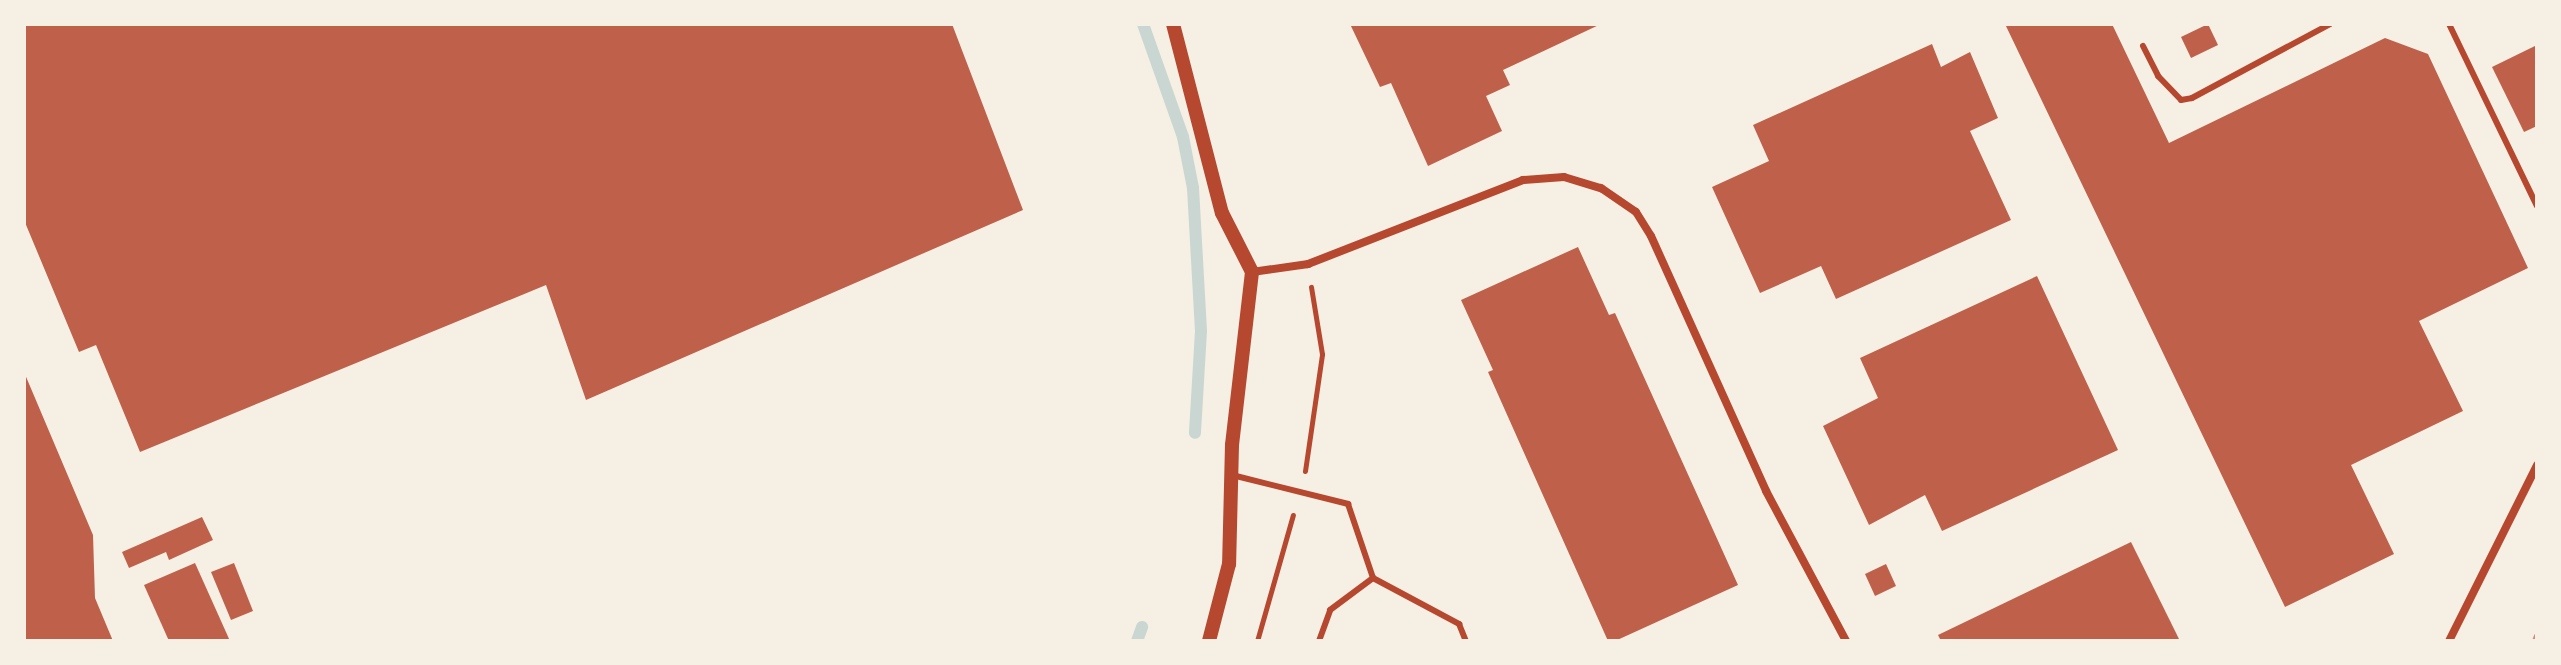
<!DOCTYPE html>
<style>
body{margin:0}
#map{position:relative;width:2561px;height:665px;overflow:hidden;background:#f6efe4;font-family:"Crimson Pro",serif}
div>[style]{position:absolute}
.stream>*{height:12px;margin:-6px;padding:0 6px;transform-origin:6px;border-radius:6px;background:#c9d6d2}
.building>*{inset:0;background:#bf614a}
.path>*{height:5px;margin:-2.5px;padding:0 2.5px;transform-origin:2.5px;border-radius:2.5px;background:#b5482f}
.service>*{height:6px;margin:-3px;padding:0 3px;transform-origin:3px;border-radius:3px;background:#b5482f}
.minor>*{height:8px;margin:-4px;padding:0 4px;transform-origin:4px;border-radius:4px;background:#b5482f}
.tertiary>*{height:14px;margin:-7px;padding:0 7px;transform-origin:7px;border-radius:7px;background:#b5482f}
.rail>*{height:6px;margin:-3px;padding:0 3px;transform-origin:3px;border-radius:3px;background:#cf8b77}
span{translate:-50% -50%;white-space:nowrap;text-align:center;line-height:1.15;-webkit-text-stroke:6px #f6efe4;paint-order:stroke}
.frame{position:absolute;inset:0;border:26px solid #f6efe4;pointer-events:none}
</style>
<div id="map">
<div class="stream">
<div style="left:1143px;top:24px;width:120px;rotate:70.5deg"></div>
<div style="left:1183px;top:137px;width:52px;rotate:78.9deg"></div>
<div style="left:1193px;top:188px;width:143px;rotate:86.8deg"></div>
<div style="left:1201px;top:331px;width:102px;rotate:93.4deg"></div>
<div style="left:1137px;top:641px;width:15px;rotate:-70deg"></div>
</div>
<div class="building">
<div style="clip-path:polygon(24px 24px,952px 24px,1023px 210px,586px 400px,546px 285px,140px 452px,96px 345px,79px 352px,24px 220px)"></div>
<div style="clip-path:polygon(1350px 24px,1601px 24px,1503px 70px,1510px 85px,1486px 96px,1502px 131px,1428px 166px,1391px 83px,1380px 87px)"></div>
<div style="clip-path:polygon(2005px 24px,2112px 24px,2169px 143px,2385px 38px,2428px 54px,2528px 268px,2419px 321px,2463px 411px,2351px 465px,2394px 554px,2285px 607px)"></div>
<div style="clip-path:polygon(2208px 24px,2218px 45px,2191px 58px,2181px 37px)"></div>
<div style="clip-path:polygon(1932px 44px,1941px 67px,1970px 52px,1998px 118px,1970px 131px,2011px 220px,1836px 299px,1821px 266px,1760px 293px,1712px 187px,1769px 161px,1753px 125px)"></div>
<div style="clip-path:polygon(2537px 45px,2537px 126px,2524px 132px,2492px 67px)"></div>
<div style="clip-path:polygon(1578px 247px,1609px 315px,1615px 313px,1738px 585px,1615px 641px,1608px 641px,1488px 372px,1493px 370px,1461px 300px)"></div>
<div style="clip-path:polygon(2037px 276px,2118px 450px,1942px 531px,1925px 495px,1869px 525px,1823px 426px,1878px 398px,1860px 358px)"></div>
<div style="clip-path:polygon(24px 372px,93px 535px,95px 598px,113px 641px,24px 641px)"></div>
<div style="clip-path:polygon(202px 517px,213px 540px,169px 560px,166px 552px,129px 568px,122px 552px)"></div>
<div style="clip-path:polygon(2131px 542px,2180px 641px,1941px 641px,1938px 635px)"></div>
<div style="clip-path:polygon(195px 563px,230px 641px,169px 641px,144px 585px)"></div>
<div style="clip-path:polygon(234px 563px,253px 611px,231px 620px,211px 572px)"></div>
<div style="clip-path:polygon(1886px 564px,1896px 586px,1875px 596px,1865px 574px)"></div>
</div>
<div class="path">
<div style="left:1305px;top:471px;width:118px;rotate:-81.7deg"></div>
<div style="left:1322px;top:354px;width:68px;rotate:-99.3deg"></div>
<div style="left:1257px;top:641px;width:131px;rotate:-74.1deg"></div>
</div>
<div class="service">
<div style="left:2449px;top:24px;width:202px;rotate:64.2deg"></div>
<div style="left:2143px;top:46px;width:34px;rotate:63deg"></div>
<div style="left:2158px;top:76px;width:33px;rotate:46deg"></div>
<div style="left:2181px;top:100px;width:11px;rotate:-10deg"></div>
<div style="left:2192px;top:98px;width:157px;rotate:-28.2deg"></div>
<div style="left:1232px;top:475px;width:120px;rotate:14deg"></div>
<div style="left:1348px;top:504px;width:78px;rotate:71.3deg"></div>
<div style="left:1319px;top:641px;width:33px;rotate:-70deg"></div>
<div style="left:1330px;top:610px;width:54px;rotate:-36.7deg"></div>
<div style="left:1373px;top:578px;width:98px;rotate:28.1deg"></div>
<div style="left:1459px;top:624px;width:18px;rotate:68deg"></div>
</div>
<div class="minor">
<div style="left:1252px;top:272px;width:57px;rotate:-8.1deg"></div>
<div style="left:1308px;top:264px;width:231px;rotate:-21.3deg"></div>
<div style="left:1523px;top:180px;width:41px;rotate:-4.2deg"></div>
<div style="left:1564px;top:177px;width:39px;rotate:17deg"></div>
<div style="left:1601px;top:188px;width:42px;rotate:34.4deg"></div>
<div style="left:1636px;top:212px;width:28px;rotate:58deg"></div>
<div style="left:1651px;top:236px;width:280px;rotate:65.7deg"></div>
<div style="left:1766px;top:491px;width:170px;rotate:61.9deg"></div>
<div style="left:2449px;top:641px;width:197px;rotate:-63.4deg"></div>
</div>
<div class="tertiary">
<div style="left:1173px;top:24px;width:195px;rotate:75.5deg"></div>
<div style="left:1222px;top:213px;width:66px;rotate:63deg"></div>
<div style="left:1252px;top:272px;width:174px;rotate:96.6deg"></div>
<div style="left:1232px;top:445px;width:119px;rotate:91.4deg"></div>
<div style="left:1229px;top:564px;width:80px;rotate:104.6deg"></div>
</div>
<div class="rail">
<div style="left:2535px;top:641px;width:5px;rotate:-68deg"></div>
</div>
<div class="frame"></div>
</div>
